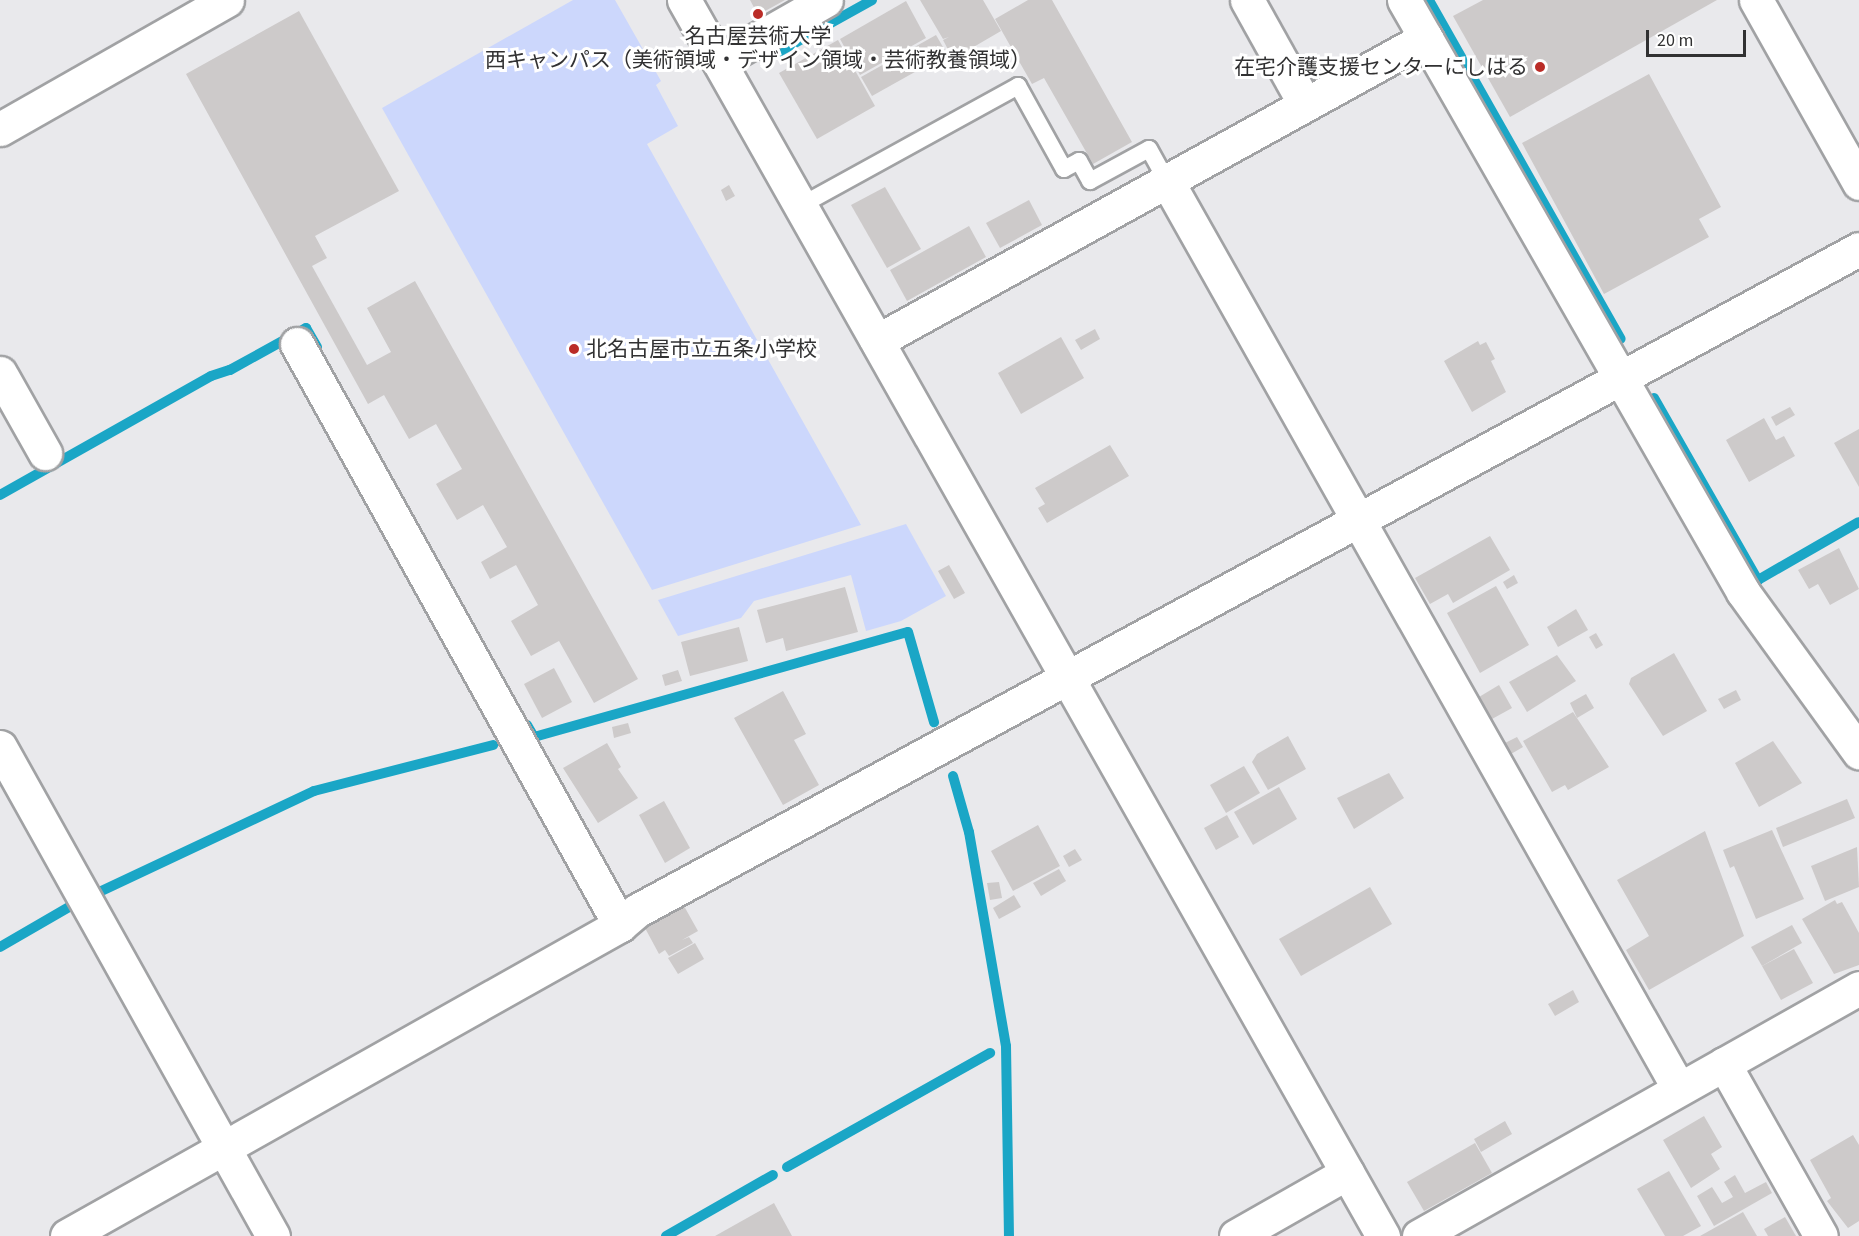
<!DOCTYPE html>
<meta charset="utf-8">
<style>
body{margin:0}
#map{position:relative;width:1859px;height:1236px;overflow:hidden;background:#e9e9ec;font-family:"Source Sans 3","Noto Sans JP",sans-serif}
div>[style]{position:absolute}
.green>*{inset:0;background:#ccd7fc}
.stream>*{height:10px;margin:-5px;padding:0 5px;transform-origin:5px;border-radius:5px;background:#1aa6c6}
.building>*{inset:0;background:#cdcaca}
.roads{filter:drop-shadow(2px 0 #a1a2a4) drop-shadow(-2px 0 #a1a2a4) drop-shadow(0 2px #a1a2a4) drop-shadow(0 -2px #a1a2a4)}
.service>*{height:16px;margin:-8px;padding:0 8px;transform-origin:8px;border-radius:8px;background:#fff}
.minor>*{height:33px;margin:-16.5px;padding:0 16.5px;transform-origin:16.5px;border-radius:16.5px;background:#fff}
.tertiary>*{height:33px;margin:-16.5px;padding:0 16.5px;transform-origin:16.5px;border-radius:16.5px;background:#fff}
.dots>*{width:16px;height:16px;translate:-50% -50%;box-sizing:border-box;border:3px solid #fff;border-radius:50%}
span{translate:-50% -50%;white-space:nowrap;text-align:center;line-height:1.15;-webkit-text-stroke:6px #fff;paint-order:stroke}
.poi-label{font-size:21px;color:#313132}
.right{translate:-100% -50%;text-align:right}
.left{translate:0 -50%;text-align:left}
.scale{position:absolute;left:1646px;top:30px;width:100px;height:27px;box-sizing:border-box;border:3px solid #313132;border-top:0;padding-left:8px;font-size:18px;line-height:21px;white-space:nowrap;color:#313132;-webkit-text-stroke:4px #fff;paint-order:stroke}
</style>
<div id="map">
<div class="green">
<div style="clip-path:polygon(573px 0,615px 0,661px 81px,656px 85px,678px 126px,647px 144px,861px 525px,652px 590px,382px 108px)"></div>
<div style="clip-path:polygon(906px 524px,946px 596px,901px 621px,866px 631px,851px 575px,754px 601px,741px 618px,678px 636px,658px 600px)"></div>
</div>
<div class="stream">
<div style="left:1430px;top:2px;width:387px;rotate:60.5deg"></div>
<div style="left:768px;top:58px;width:119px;rotate:-29.1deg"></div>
<div style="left:1654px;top:398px;width:210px;rotate:60.3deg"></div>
<div style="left:1758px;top:580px;width:116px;rotate:-29.9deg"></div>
<div style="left:0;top:495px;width:242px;rotate:-29.4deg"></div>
<div style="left:211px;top:376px;width:20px;rotate:-18deg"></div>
<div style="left:230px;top:370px;width:87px;rotate:-28.9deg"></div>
<div style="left:306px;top:328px;width:22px;rotate:60deg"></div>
<div style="left:527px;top:725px;width:14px;rotate:60deg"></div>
<div style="left:534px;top:737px;width:388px;rotate:-15.7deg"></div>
<div style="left:908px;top:632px;width:94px;rotate:73.9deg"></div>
<div style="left:953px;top:776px;width:58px;rotate:74.1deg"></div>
<div style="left:969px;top:832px;width:217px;rotate:80.2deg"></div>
<div style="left:1006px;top:1046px;width:190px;rotate:89.1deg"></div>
<div style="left:95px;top:894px;width:242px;rotate:-25.2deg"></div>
<div style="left:314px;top:791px;width:185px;rotate:-14.4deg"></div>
<div style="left:0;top:947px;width:88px;rotate:-30.1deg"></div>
<div style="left:787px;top:1167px;width:233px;rotate:-29.3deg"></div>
<div style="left:666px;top:1236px;width:123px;rotate:-29.7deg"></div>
</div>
<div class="building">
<div style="clip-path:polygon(750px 0,785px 0,758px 15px)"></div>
<div style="clip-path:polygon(920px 0,983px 0,1001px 31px,953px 59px,943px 40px,949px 37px,943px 39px)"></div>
<div style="clip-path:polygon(1028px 0,1052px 0,1132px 142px,1093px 164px,1044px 78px,1032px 84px,995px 19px)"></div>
<div style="clip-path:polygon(1483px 0,1717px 0,1510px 117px,1453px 16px)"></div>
<div style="clip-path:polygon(906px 1px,926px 38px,860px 75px,840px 39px)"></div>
<div style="clip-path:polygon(299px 11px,399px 191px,315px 236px,327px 258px,312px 266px,367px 365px,391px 352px,367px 308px,415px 281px,638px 679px,594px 703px,559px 641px,531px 656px,511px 621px,538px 605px,516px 565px,490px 579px,481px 562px,507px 547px,483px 505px,457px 520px,436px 484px,462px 469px,436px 424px,409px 439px,384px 395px,368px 404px,186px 74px)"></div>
<div style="clip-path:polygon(936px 35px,947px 54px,872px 96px,861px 77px)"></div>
<div style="clip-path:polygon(838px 40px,875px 106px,817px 139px,779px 73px)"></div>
<div style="clip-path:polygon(1649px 74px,1721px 207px,1699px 219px,1709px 237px,1604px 294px,1522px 143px)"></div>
<div style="clip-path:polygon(729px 185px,735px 196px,726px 201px,721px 190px)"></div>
<div style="clip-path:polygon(885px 187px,921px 249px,887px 268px,851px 205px)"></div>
<div style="clip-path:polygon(1029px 200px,1042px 225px,1000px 248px,986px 223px)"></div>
<div style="clip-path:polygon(969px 226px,986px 257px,907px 301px,890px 270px)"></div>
<div style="clip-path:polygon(1095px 329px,1100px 339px,1081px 350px,1075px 340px)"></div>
<div style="clip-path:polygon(1061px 337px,1084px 378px,1021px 414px,998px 373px)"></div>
<div style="clip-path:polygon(1478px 341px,1480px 345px,1486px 342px,1495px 359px,1491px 361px,1506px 392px,1472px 412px,1444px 361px)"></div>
<div style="clip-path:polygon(1790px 407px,1795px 415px,1776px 426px,1771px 417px)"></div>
<div style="clip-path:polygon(1764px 418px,1776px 440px,1784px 436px,1795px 456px,1749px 482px,1726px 440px)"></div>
<div style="clip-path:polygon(1859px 429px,1859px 487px,1834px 443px)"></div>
<div style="clip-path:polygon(1110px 445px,1129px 476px,1047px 523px,1038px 508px,1045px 504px,1035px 488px)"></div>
<div style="clip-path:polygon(1490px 536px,1510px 570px,1453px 603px,1448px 594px,1430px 604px,1415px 578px)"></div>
<div style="clip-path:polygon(1839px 548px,1859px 589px,1830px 605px,1818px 584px,1809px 589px,1798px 570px)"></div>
<div style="clip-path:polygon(949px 565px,965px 593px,954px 599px,938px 571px)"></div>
<div style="clip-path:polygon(1514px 575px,1518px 583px,1507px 589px,1503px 582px)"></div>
<div style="clip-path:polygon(1496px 586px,1529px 645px,1480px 673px,1447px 613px)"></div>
<div style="clip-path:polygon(845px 587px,858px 632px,786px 651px,783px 638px,766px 643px,757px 610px)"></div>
<div style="clip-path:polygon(1576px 609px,1588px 630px,1558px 647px,1547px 627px)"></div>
<div style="clip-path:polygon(739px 627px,748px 661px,690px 676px,681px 642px)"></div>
<div style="clip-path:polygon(1596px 633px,1603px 645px,1596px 649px,1589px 637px)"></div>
<div style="clip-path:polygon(1674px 653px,1707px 711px,1663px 736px,1629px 684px,1631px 678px)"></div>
<div style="clip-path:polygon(1557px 655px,1576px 681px,1527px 712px,1509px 682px)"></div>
<div style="clip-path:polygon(554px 668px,572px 702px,542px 718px,524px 684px)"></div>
<div style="clip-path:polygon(678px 670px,682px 681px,665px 686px,662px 675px)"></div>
<div style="clip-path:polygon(1499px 685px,1512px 708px,1492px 719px,1479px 697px)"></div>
<div style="clip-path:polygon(1736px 690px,1741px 700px,1724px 709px,1718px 699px)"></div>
<div style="clip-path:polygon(783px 691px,806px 734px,794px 740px,819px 785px,783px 805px,734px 718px)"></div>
<div style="clip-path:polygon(1586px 694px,1594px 708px,1577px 718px,1570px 703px)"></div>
<div style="clip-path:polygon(1573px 712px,1609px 767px,1568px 790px,1565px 785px,1552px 792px,1523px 741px)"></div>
<div style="clip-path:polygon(628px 723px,631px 733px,614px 738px,612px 727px)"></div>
<div style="clip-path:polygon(1288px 736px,1306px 769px,1268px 790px,1252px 762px,1257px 754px)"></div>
<div style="clip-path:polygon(1517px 737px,1523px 747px,1511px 754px,1505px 743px)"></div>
<div style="clip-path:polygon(1773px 741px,1802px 783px,1759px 807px,1735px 763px)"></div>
<div style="clip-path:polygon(607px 743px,621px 767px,618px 769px,638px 798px,598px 823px,563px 768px)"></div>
<div style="clip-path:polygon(1244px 766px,1260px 793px,1226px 813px,1210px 785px)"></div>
<div style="clip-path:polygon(1389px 773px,1404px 798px,1354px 829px,1337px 798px)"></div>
<div style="clip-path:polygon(1279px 787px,1297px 819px,1253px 845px,1234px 812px)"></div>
<div style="clip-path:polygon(1847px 799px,1855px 818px,1783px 847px,1776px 828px)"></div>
<div style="clip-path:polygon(664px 801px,690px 848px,665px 863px,639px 815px)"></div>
<div style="clip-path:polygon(1227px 815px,1239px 837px,1216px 850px,1204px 828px)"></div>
<div style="clip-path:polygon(1038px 825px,1060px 866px,1013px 891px,991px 851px)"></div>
<div style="clip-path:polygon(1772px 830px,1804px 899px,1756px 919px,1734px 866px,1730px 868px,1723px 850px)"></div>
<div style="clip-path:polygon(1705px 831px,1744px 936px,1649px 990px,1626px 950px,1649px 936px,1617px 880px)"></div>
<div style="clip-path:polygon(1857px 847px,1859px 887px,1825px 901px,1811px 866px)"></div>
<div style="clip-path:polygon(1075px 849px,1082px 860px,1069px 867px,1063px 856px)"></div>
<div style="clip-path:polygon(1059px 869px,1066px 881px,1041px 896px,1033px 883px)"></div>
<div style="clip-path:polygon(999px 882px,1002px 898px,990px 900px,987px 883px)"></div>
<div style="clip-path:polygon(1370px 887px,1392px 924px,1301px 976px,1279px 939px)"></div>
<div style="clip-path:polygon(1014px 895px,1021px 907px,999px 919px,993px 908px)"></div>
<div style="clip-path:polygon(1835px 900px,1837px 904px,1842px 902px,1859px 933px,1859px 965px,1834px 974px,1802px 919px)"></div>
<div style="clip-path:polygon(684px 906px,698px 931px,682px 940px,689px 937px,693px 943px,669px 956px,665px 950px,659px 954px,645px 928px)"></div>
<div style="clip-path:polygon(1792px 925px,1802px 943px,1762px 966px,1751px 947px)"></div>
<div style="clip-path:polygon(695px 943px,704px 959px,678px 974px,668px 958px)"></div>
<div style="clip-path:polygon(1794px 949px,1813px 983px,1781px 1000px,1762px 966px)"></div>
<div style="clip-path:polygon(1573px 990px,1579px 1002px,1555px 1016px,1548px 1004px)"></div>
<div style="clip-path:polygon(1704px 1116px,1722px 1147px,1711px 1154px,1720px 1169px,1691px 1188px,1663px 1140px)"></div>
<div style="clip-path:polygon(1505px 1121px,1512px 1134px,1481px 1152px,1474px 1139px)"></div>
<div style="clip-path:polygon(1853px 1135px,1859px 1145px,1859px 1221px,1848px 1228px,1827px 1201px,1831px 1198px,1810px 1160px)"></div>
<div style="clip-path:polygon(1475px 1143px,1492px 1173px,1424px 1211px,1407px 1182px)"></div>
<div style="clip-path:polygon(1669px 1171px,1701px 1226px,1683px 1236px,1665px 1236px,1637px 1189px)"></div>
<div style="clip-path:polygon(1735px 1175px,1745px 1193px,1766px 1182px,1772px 1193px,1714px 1226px,1697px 1196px,1712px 1187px,1722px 1203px,1733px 1197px,1724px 1182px)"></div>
<div style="clip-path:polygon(774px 1203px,792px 1236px,715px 1236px)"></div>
<div style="clip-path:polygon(1743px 1212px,1757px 1236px,1700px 1236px)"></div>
<div style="clip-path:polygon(1785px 1217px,1796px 1236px,1768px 1236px,1764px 1229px)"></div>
</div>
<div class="roads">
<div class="service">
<div style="left:800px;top:206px;width:249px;rotate:-28.8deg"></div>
<div style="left:1018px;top:86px;width:95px;rotate:61deg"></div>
<div style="left:1064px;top:169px;width:17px;rotate:-28deg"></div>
<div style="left:1079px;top:161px;width:23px;rotate:61deg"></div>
<div style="left:1090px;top:181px;width:67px;rotate:-28.5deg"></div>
<div style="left:1149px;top:149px;width:37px;rotate:61deg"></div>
</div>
<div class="minor">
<div style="left:1247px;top:0;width:119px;rotate:60.9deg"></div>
<div style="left:1404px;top:0;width:682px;rotate:60.2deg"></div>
<div style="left:1743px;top:592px;width:198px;rotate:54.1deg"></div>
<div style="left:1756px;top:0;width:210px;rotate:60.6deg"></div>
<div style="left:719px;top:61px;width:123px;rotate:-29.7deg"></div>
<div style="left:1167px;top:181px;width:1042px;rotate:60.58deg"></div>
<div style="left:877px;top:341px;width:627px;rotate:-28.89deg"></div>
<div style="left:297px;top:344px;width:665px;rotate:60.93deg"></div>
<div style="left:0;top:373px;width:92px;rotate:60.6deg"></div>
<div style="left:0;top:747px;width:560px;rotate:60.83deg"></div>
<div style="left:1724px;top:1064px;width:197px;rotate:60.6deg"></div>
<div style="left:67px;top:1236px;width:634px;rotate:-29.35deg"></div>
<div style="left:620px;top:925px;width:23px;rotate:-40deg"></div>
<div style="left:638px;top:910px;width:1388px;rotate:-28.43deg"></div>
<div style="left:1236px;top:1236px;width:128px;rotate:-29.6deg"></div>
<div style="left:1419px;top:1236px;width:505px;rotate:-29.41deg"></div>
</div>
<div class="tertiary">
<div style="left:684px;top:0;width:1420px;rotate:60.51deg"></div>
<div style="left:0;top:129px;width:261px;rotate:-29.6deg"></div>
</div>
</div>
<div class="dots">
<div style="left:758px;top:14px;background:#ba2c27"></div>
<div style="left:1540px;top:67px;background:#ba2c27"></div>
<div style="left:574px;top:349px;background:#ba2c27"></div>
</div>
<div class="poi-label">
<span style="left:758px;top:48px">名古屋芸術大学<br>西キャンパス（美術領域・デザイン領域・芸術教養領域）</span>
<span class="right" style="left:1528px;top:67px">在宅介護支援センターにしはる</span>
<span class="left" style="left:586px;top:349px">北名古屋市立五条小学校</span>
</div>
<div class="scale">20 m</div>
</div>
